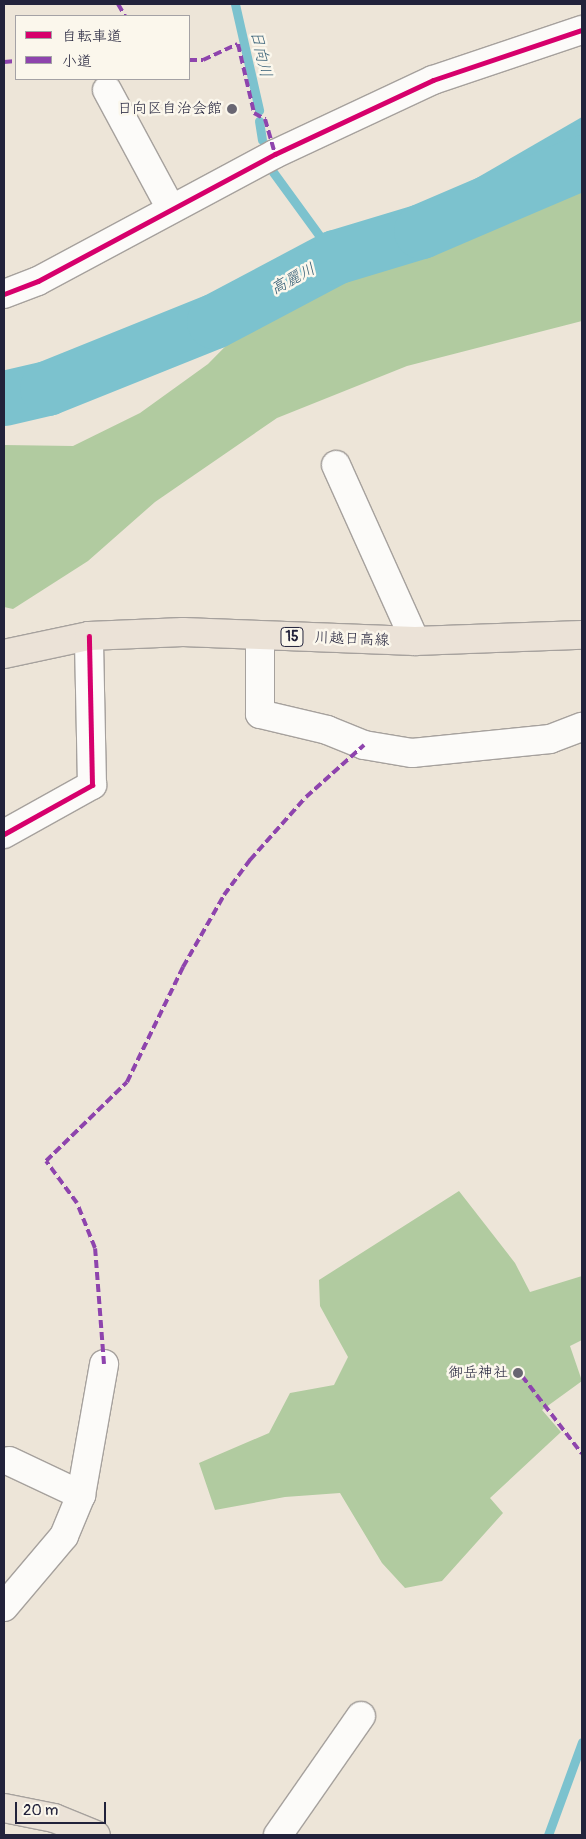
<!DOCTYPE html>
<meta charset="utf-8">
<style>
body{margin:0}
#map{position:relative;width:586px;height:1839px;overflow:hidden;background:#ede5d8;font-family:Pangolin,"Klee One",sans-serif}
div>[style]{position:absolute}
.forest>*{inset:0;background:#b1cba0}
.water>*{inset:0;background:#7cc2ce}
.stream>*{height:9px;margin:-4.5px;padding:0 4.5px;transform-origin:4.5px;border-radius:4.5px;background:#7cc2ce}
.river>*{height:55px;margin:-27.5px;padding:0 27.5px;transform-origin:27.5px;border-radius:27.5px;background:#7cc2ce}
.roads{filter:drop-shadow(1px 0 #a6a19d) drop-shadow(-1px 0 #a6a19d) drop-shadow(0 1px #a6a19d) drop-shadow(0 -1px #a6a19d)}
.minor>*{height:28px;margin:-14px;padding:0 14px;transform-origin:14px;border-radius:14px;background:#fcfbf9}
.major>*{height:28px;margin:-14px;padding:0 14px;transform-origin:14px;border-radius:14px;background:#ebe2d7}
.highway>*{height:28px;margin:-14px;padding:0 14px;transform-origin:14px;border-radius:14px;background:#ebe2d7}
.quiet>*{height:4px;margin-top:-2px;transform-origin:0;background:repeating-linear-gradient(90deg,#8e44ad 0 8px,transparent 0 12px)}
.cycleway>*{height:5px;margin:-2.5px;padding:0 2.5px;transform-origin:2.5px;border-radius:2.5px;background:#d6006c}
.dots>*{width:14px;height:14px;translate:-50% -50%;box-sizing:border-box;border:2px solid #fbf7ec;border-radius:50%}
span{translate:-50% -50%;white-space:nowrap;text-align:center;line-height:1.15;-webkit-text-stroke:5px #fbf7ec;paint-order:stroke}
.shield-label span{padding:1px 4px;background:#fbf7ec;border:1px solid;border-radius:4px;-webkit-text-stroke-width:0}
.shield-label{font-size:14px;color:#22223b;font-weight:700}
.poi-label{font-size:15px;color:#22223b}
.right{translate:-100% -50%;text-align:right}
.street-label{font-size:15px;color:#22223b}
.water-label{font-size:16px;color:#325c74;font-style:italic}
.frame{position:absolute;inset:0;border:5px solid #22223b;pointer-events:none}
.legend{position:absolute;left:15px;top:15px;width:175px;height:65px;box-sizing:border-box;background:#fbf7ec;border:1px solid #a4a2a5;margin:0;padding:6px 9px;list-style:none;font-size:15px;color:#22223b}
.legend li{display:flex;align-items:center;gap:10px;height:25px}
.legend b{width:25px;border:1px solid #a4a2a5}
.scale{position:absolute;left:15px;top:1802px;width:91px;height:22px;box-sizing:border-box;border:2px solid #22223b;border-top:0;padding-left:6px;font-size:15px;line-height:18px;white-space:nowrap;color:#22223b;-webkit-text-stroke:4px #fbf7ec;paint-order:stroke}
</style>
<div id="map">
<div class="forest">
<div style="clip-path:polygon(582px 189px,582px 321px,407px 366px,277px 418px,155px 502px,88px 561px,13px 609px,4px 607px,4px 445px,73px 446px,140px 413px,208px 364px,265px 306px,440px 238px)"></div>
<div style="clip-path:polygon(459px 1191px,515px 1263px,530px 1292px,582px 1276px,582px 1340px,570px 1346px,582px 1381px,542px 1410px,561px 1432px,490px 1498px,503px 1513px,442px 1581px,405px 1588px,382px 1563px,340px 1493px,285px 1497px,215px 1510px,199px 1463px,269px 1433px,290px 1393px,334px 1385px,348px 1357px,320px 1306px,319px 1280px)"></div>
</div>
<div class="water">
<div style="clip-path:polygon(582px 117px,582px 189px,416px 246px,385px 231px)"></div>
</div>
<div class="stream">
<div style="left:235px;top:4px;width:109px;rotate:77.2deg"></div>
<div style="left:259px;top:121px;width:19px;rotate:81deg"></div>
<div style="left:273px;top:172px;width:105px;rotate:53.9deg"></div>
<div style="left:548px;top:1835px;width:99px;rotate:-69.9deg"></div>
</div>
<div class="river">
<div style="left:4px;top:398px;width:44px;rotate:-13.1deg"></div>
<div style="left:47px;top:388px;width:180px;rotate:-21.9deg"></div>
<div style="left:214px;top:321px;width:137px;rotate:-27.9deg"></div>
<div style="left:335px;top:257px;width:90px;rotate:-16.8deg"></div>
<div style="left:421px;top:231px;width:175px;rotate:-23.2deg"></div>
</div>
<div class="roads">
<div class="minor">
<div style="left:107px;top:90px;width:135px;rotate:61.7deg"></div>
<div style="left:4px;top:294px;width:36px;rotate:-21deg"></div>
<div style="left:38px;top:281px;width:269px;rotate:-28.2deg"></div>
<div style="left:275px;top:154px;width:174px;rotate:-25.1deg"></div>
<div style="left:433px;top:80px;width:157px;rotate:-18.6deg"></div>
<div style="left:336px;top:465px;width:193px;rotate:65.8deg"></div>
<div style="left:260px;top:636px;width:78px;rotate:90deg"></div>
<div style="left:260px;top:714px;width:69px;rotate:13.4deg"></div>
<div style="left:327px;top:730px;width:40px;rotate:22deg"></div>
<div style="left:364px;top:745px;width:49px;rotate:9.5deg"></div>
<div style="left:412px;top:753px;width:139px;rotate:-5.8deg"></div>
<div style="left:550px;top:739px;width:34px;rotate:-21deg"></div>
<div style="left:4px;top:834px;width:101px;rotate:-29.1deg"></div>
<div style="left:92px;top:785px;width:149px;rotate:-91.2deg"></div>
<div style="left:9px;top:1461px;width:80px;rotate:25.3deg"></div>
<div style="left:4px;top:1607px;width:93px;rotate:-49.8deg"></div>
<div style="left:64px;top:1536px;width:44px;rotate:-67.5deg"></div>
<div style="left:81px;top:1495px;width:133px;rotate:-80deg"></div>
<div style="left:278px;top:1835px;width:145px;rotate:-55.1deg"></div>
</div>
<div class="major">
<div style="left:4px;top:654px;width:87px;rotate:-12deg"></div>
<div style="left:89px;top:636px;width:94px;rotate:-2.4deg"></div>
<div style="left:183px;top:632px;width:232px;rotate:2.2deg"></div>
<div style="left:415px;top:641px;width:167px;rotate:-2.1deg"></div>
</div>
<div class="highway">
<div style="left:4px;top:1808px;width:51px;rotate:11.3deg"></div>
<div style="left:54px;top:1818px;width:45px;rotate:22deg"></div>
</div>
</div>
<div class="quiet">
<div style="left:118px;top:4px;width:14px;rotate:60deg"></div>
<div style="left:189px;top:60px;width:14px"></div>
<div style="left:203px;top:60px;width:38px;rotate:-25deg"></div>
<div style="left:238px;top:44px;width:71px;rotate:76.9deg"></div>
<div style="left:254px;top:113px;width:13px;rotate:29deg"></div>
<div style="left:265px;top:119px;width:36px;rotate:74deg"></div>
<div style="left:4px;top:62px;width:12px;rotate:-5deg"></div>
<div style="left:104px;top:1364px;width:116px;rotate:-94.4deg"></div>
<div style="left:95px;top:1248px;width:48px;rotate:-111.8deg"></div>
<div style="left:77px;top:1203px;width:52px;rotate:-126.4deg"></div>
<div style="left:46px;top:1161px;width:113px;rotate:-44.3deg"></div>
<div style="left:127px;top:1082px;width:128px;rotate:-64deg"></div>
<div style="left:183px;top:967px;width:83px;rotate:-60.3deg"></div>
<div style="left:224px;top:895px;width:44px;rotate:-53.4deg"></div>
<div style="left:250px;top:860px;width:84px;rotate:-48.4deg"></div>
<div style="left:306px;top:797px;width:78px;rotate:-41.9deg"></div>
<div style="left:522px;top:1376px;width:98px;rotate:52.4deg"></div>
</div>
<div class="cycleway">
<div style="left:4px;top:294px;width:36px;rotate:-21deg"></div>
<div style="left:38px;top:281px;width:269px;rotate:-28.2deg"></div>
<div style="left:275px;top:154px;width:174px;rotate:-25.1deg"></div>
<div style="left:433px;top:80px;width:157px;rotate:-18.6deg"></div>
<div style="left:4px;top:834px;width:101px;rotate:-29.1deg"></div>
<div style="left:92px;top:785px;width:149px;rotate:-91.2deg"></div>
</div>
<div class="dots">
<div style="left:232px;top:109px;background:#696672"></div>
<div style="left:518px;top:1373px;background:#696672"></div>
</div>
<div class="shield-label">
<span style="left:292px;top:637px">15</span>
</div>
<div class="poi-label">
<span class="right" style="left:222px;top:109px">日向区自治会館</span>
<span class="right" style="left:508px;top:1373px">御岳神社</span>
</div>
<div class="street-label">
<span style="left:352px;top:639px;rotate:2deg">川越日高線</span>
</div>
<div class="water-label">
<span style="left:261px;top:54px;rotate:77deg">日向川</span>
<span style="left:293px;top:279px;rotate:-28deg">高麗川</span>
</div>
<div class="frame"></div>
<ul class="legend">
<li><b style="height:6px;background:#d6006c"></b>自転車道</li>
<li><b style="height:6px;background:#8e44ad"></b>小道</li>
</ul>
<div class="scale">20 m</div>
</div>
